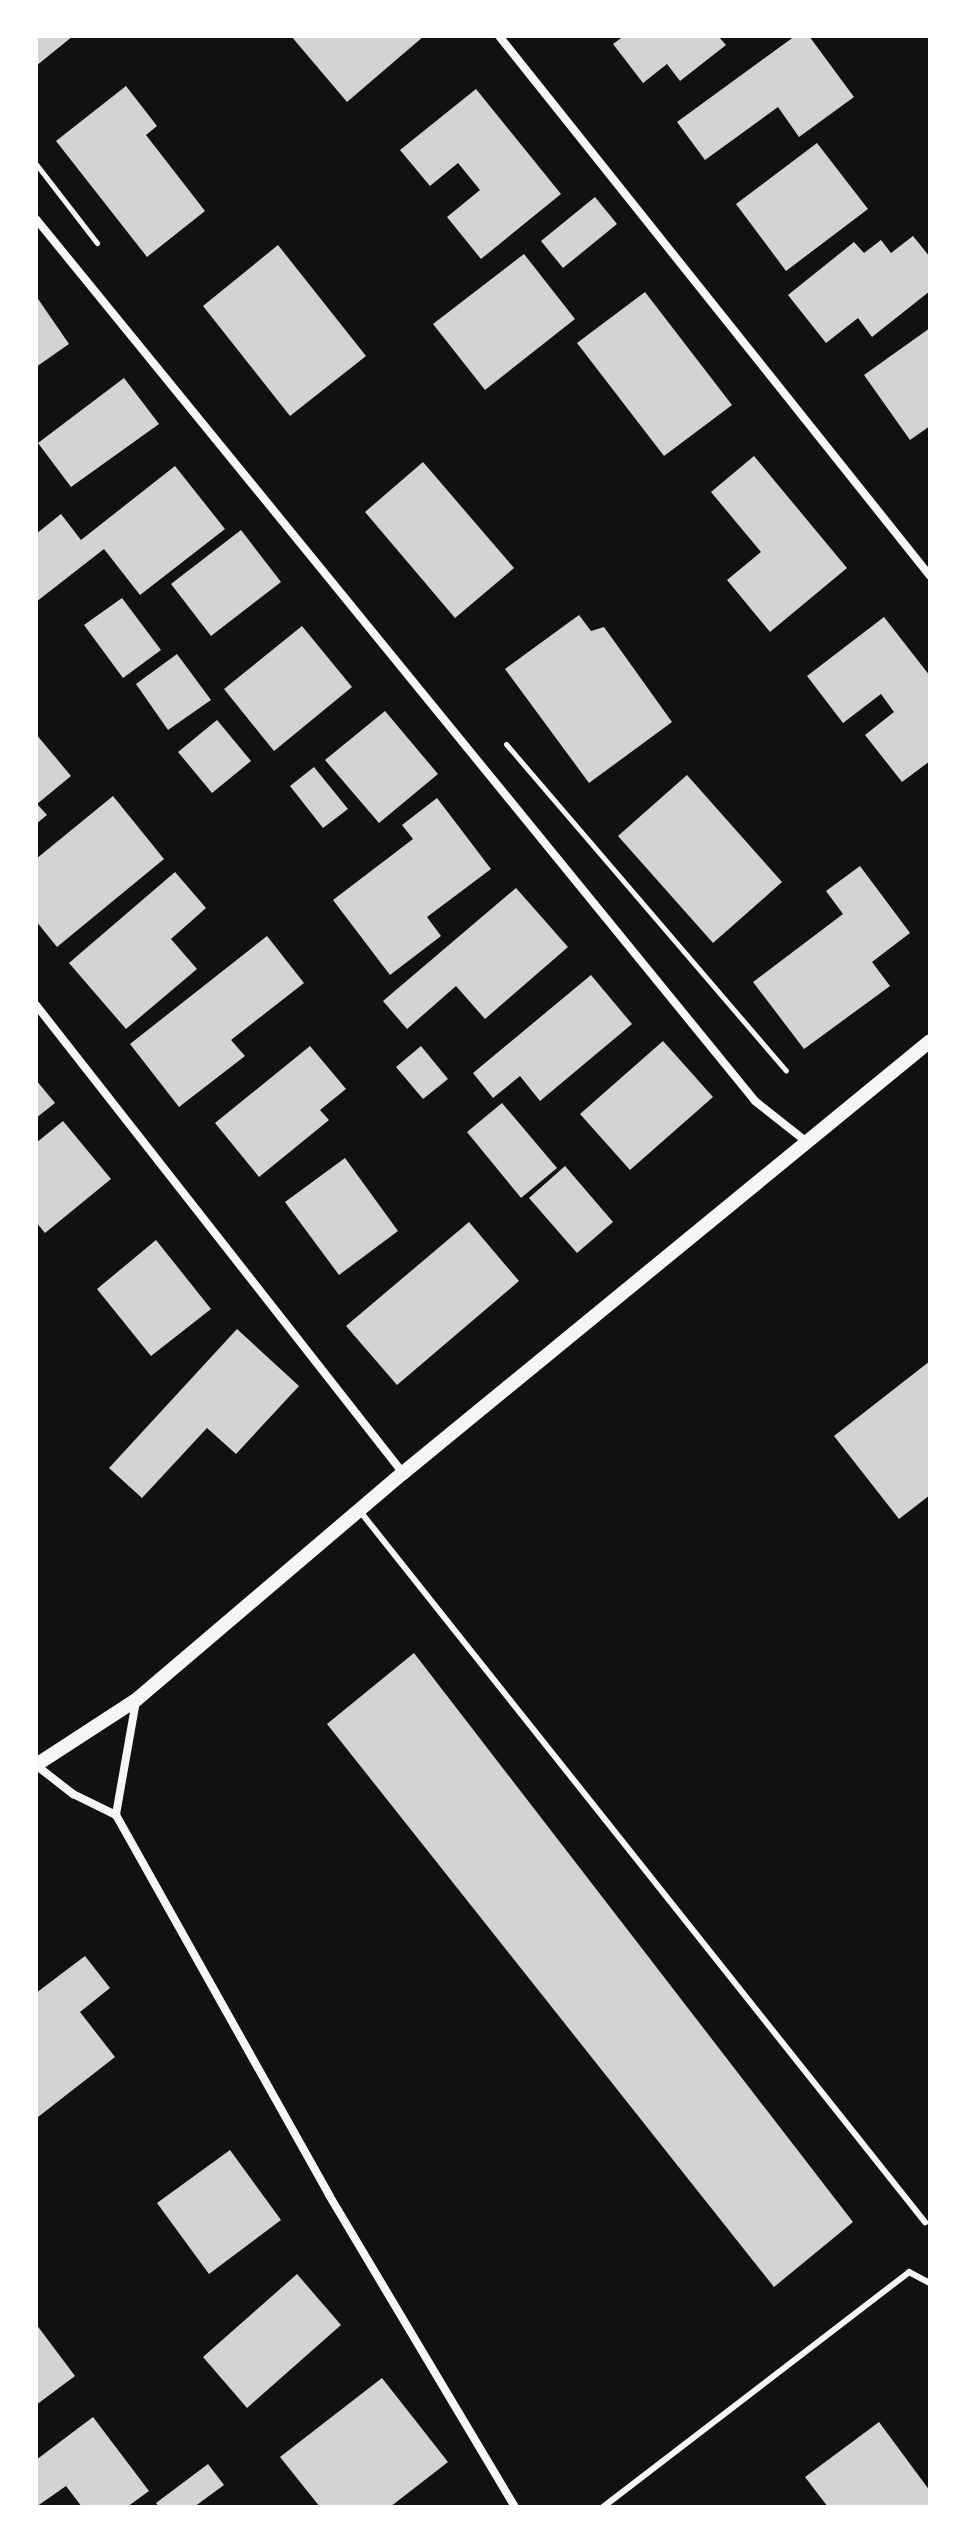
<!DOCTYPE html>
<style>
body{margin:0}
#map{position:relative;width:966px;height:2543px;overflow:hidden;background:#111;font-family:"PT Sans",sans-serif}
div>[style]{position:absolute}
.building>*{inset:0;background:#d3d3d3}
.path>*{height:5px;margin:-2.5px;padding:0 2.5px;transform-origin:2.5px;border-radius:2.5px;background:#f5f5f5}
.service>*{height:6px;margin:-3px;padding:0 3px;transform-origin:3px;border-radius:3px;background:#f5f5f5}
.minor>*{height:8px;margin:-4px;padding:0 4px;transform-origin:4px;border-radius:4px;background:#f5f5f5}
.tertiary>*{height:14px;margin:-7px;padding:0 7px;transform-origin:7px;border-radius:7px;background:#f5f5f5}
span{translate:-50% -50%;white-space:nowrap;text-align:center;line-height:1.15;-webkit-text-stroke:8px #fff;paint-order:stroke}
.frame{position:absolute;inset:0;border:38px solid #fff;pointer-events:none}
</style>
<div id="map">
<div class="building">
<div style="clip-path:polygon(36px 36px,73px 36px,36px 66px)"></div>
<div style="clip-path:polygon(291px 36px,424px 36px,347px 102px)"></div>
<div style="clip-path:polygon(624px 36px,718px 36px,726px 45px,680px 81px,667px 64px,643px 83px,613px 44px)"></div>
<div style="clip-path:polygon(795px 36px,809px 36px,854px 97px,799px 137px,778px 107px,705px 160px,677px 122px)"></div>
<div style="clip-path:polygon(126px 86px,157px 126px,146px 135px,205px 211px,147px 257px,56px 141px)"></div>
<div style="clip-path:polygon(476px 89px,561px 194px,481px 259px,447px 217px,480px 190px,458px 163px,430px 186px,400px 150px)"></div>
<div style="clip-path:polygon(817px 143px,868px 209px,786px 271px,736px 204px)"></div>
<div style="clip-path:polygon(595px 197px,617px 224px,563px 268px,541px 241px)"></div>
<div style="clip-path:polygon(913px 236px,930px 257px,930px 291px,872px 337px,858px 318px,826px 343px,788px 295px,854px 242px,864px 253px,881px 240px,891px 253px)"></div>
<div style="clip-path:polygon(278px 245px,366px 356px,290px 416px,203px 306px)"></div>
<div style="clip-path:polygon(524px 254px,575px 319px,485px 390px,433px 324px)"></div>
<div style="clip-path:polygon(645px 292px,732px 405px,664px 456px,577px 343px)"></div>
<div style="clip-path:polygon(36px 296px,69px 344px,36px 367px)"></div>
<div style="clip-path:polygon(930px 328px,930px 426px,910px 440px,864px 375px)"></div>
<div style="clip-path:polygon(124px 378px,159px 424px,71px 487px,38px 443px)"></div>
<div style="clip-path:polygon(754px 456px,847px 568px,770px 632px,727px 580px,761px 552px,711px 492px)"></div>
<div style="clip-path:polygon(423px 462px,514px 568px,455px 618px,365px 512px)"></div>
<div style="clip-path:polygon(175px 466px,225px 529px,140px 595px,104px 549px,36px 602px,36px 534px,61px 514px,81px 540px)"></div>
<div style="clip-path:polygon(241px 530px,281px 582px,211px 636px,171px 584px)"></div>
<div style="clip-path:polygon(122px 598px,161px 650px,123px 678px,84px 625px)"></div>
<div style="clip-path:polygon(579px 615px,591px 631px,604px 627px,672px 722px,589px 783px,505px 669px)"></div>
<div style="clip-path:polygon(884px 617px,930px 676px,930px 761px,902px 782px,865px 735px,894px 712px,881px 694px,843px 723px,807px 676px)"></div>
<div style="clip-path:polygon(302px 626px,352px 687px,274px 751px,224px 689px)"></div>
<div style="clip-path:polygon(177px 654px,211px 700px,168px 730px,136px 684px)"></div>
<div style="clip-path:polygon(385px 711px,438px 774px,379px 823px,325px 760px)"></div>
<div style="clip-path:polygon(217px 720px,251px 761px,212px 793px,178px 752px)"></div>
<div style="clip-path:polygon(36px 734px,71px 776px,37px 804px,47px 815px,36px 824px)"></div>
<div style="clip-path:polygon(314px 767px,348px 809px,323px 828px,290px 786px)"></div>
<div style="clip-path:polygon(687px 775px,782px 882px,713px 943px,618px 836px)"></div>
<div style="clip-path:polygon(113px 796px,164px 859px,57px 947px,36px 921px,36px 859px)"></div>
<div style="clip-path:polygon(437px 798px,491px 869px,427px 917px,441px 936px,390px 975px,333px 900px,413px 839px,402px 825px)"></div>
<div style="clip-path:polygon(860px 866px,910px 933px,872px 962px,890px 986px,804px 1049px,753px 982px,843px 914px,826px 891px)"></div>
<div style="clip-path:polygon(175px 872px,206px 908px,171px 939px,197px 969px,126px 1029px,69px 963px)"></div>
<div style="clip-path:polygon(516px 888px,568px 947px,485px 1019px,456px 986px,407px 1029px,383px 1001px)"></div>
<div style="clip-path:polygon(267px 936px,304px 983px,231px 1040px,245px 1056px,179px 1107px,130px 1044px)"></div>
<div style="clip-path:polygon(591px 975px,632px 1024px,540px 1101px,520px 1076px,493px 1098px,473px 1073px)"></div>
<div style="clip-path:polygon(663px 1041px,713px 1097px,630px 1170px,580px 1114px)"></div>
<div style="clip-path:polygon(310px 1046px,346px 1089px,320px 1110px,329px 1120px,259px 1177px,215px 1123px)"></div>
<div style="clip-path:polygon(421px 1046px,448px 1079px,423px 1099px,396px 1067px)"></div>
<div style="clip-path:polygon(36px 1080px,55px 1103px,36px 1118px)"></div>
<div style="clip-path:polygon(502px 1103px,557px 1168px,521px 1198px,467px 1132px)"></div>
<div style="clip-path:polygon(63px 1121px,111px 1179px,45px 1233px,36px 1222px,36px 1143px)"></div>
<div style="clip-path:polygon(345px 1158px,398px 1231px,339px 1275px,285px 1202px)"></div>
<div style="clip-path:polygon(565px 1166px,613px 1222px,577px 1253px,529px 1198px)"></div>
<div style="clip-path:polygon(469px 1222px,519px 1281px,397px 1385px,346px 1326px)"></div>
<div style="clip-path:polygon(156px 1240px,211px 1309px,151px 1356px,97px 1289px)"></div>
<div style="clip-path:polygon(237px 1329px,299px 1386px,236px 1454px,207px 1428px,142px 1498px,109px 1468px)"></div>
<div style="clip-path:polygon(930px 1361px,930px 1495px,899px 1519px,834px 1436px)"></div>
<div style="clip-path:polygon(414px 1653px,853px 2222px,774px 2287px,327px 1724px)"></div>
<div style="clip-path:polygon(85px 1956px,110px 1988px,80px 2012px,115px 2057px,38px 2117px,36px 1993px)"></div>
<div style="clip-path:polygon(230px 2150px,281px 2220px,209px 2274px,157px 2203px)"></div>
<div style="clip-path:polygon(297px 2274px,341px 2325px,247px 2408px,203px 2357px)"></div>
<div style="clip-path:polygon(36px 2324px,75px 2376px,36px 2405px)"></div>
<div style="clip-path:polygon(382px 2378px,448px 2462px,390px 2507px,320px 2507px,280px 2457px)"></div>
<div style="clip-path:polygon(93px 2417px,149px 2491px,127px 2507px,82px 2507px,66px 2486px,36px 2507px,36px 2460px)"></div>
<div style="clip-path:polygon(879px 2422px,930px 2491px,930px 2507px,828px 2507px,805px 2477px)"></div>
<div style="clip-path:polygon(208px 2464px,224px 2485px,194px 2507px,159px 2507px,156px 2503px)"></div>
</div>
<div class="path">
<div style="left:36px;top:164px;width:100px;rotate:52.3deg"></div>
<div style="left:506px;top:744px;width:430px;rotate:49.4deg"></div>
</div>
<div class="service">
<div style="left:359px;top:1510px;width:910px;rotate:51.52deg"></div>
<div style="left:603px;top:2507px;width:386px;rotate:-37.5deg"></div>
<div style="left:909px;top:2272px;width:24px;rotate:28deg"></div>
</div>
<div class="minor">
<div style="left:499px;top:36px;width:691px;rotate:51.4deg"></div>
<div style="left:36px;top:219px;width:1138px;rotate:50.81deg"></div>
<div style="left:755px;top:1101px;width:68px;rotate:38.4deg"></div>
<div style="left:36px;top:1005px;width:595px;rotate:51.9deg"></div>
<div style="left:136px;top:1701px;width:116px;rotate:100deg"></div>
<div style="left:116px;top:1815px;width:436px;rotate:60.7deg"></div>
<div style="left:329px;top:2195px;width:363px;rotate:59.2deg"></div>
<div style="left:37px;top:1766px;width:46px;rotate:37.9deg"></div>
<div style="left:73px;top:1794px;width:48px;rotate:26deg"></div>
</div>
<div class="tertiary">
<div style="left:36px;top:1765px;width:119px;rotate:-33deg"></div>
<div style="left:136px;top:1700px;width:350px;rotate:-40.4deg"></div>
<div style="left:403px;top:1473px;width:681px;rotate:-39.34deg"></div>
</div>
<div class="frame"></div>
</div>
